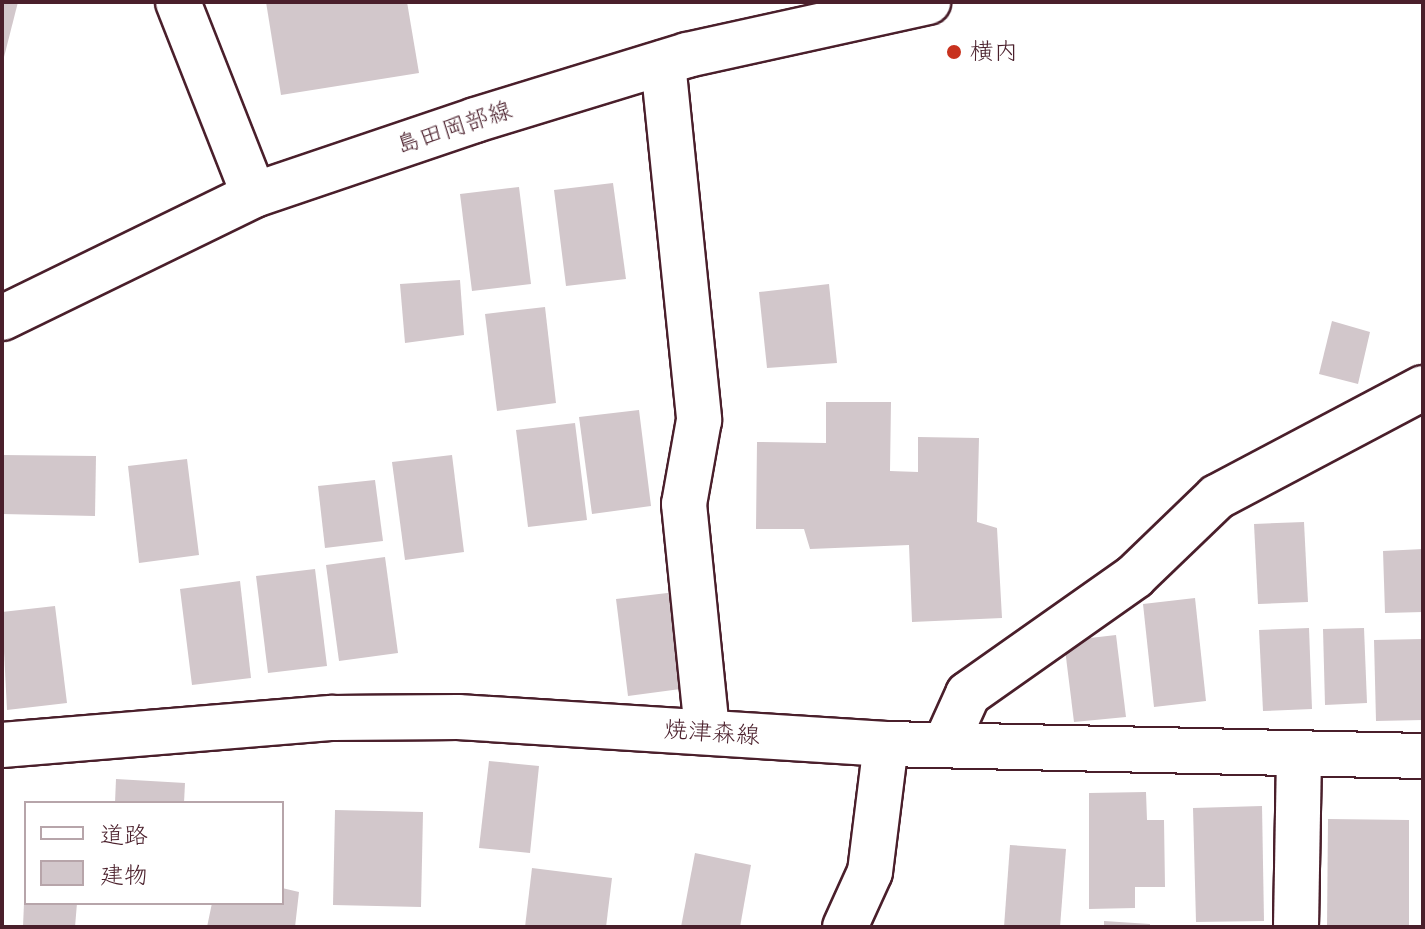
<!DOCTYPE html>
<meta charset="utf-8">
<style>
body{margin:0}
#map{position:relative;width:1425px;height:929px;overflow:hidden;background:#fff;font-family:"Shantell Sans","Klee One",sans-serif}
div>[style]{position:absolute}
.building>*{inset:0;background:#d2c7cb}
.roads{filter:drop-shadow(2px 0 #4a1f2b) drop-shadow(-2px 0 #4a1f2b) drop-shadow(0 2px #4a1f2b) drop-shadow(0 -2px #4a1f2b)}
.minor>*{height:44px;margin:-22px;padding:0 22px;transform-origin:22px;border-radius:22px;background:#fff}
.major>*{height:44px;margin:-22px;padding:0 22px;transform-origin:22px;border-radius:22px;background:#fff}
.dots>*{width:22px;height:22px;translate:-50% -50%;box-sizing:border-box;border:4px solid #fff;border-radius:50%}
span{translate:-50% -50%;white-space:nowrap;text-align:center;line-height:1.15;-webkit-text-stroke:6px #fff;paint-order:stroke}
.poi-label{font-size:24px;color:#4a1f2b}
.left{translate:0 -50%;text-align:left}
.street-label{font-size:24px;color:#4a1f2b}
.frame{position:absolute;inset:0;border:4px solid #4a1f2b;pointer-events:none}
.legend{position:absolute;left:24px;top:801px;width:260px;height:104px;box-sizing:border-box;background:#fff;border:2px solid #b7a5aa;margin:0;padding:10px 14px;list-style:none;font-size:24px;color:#4a1f2b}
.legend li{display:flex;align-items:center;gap:16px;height:40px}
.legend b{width:40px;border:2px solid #b7a5aa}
</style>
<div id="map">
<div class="building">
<div style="clip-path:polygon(2px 2px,18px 2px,3px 61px,2px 61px)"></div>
<div style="clip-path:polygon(266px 2px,407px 2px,419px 73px,281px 95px)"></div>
<div style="clip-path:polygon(613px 183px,626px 279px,566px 286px,554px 190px)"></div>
<div style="clip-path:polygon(519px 187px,531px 284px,472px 291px,460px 194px)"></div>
<div style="clip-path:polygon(460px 280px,464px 335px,405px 343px,400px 284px)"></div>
<div style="clip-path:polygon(829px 284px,837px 363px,767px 368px,759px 292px)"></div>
<div style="clip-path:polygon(545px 307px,556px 403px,497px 411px,485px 314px)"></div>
<div style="clip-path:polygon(1332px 321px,1370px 332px,1358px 384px,1319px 374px)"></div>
<div style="clip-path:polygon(826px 402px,891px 402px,890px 471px,918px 472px,918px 437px,979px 438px,977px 522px,997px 528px,1002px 618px,912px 622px,909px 545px,810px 549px,804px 529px,756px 529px,757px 442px,826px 443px)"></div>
<div style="clip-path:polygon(639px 410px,651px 506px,592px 514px,579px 417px)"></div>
<div style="clip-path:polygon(575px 423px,587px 520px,528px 527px,516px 430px)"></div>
<div style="clip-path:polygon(2px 455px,96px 456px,95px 516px,2px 514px)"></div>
<div style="clip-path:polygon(452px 455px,464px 552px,405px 560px,392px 462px)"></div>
<div style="clip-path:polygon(187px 459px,199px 555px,139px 563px,128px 466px)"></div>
<div style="clip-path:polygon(375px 480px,383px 541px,325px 548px,318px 486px)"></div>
<div style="clip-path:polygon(1304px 522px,1308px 602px,1258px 604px,1254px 524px)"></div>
<div style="clip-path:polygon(1423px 549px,1423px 612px,1385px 613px,1383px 551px)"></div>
<div style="clip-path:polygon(385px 557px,398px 653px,339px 661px,326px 565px)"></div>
<div style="clip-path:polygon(315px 569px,327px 666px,268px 673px,256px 576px)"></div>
<div style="clip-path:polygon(240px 581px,251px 678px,192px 685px,180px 589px)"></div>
<div style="clip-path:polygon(676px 592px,688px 688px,628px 696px,616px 599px)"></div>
<div style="clip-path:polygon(1195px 598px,1206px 701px,1154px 707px,1143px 604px)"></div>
<div style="clip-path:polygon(55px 606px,67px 703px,7px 710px,2px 612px)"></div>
<div style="clip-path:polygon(1309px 628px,1312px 709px,1263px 711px,1259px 630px)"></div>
<div style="clip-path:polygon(1364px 628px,1367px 703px,1325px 705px,1323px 629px)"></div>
<div style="clip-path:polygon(1116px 635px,1126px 717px,1074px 722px,1064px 641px)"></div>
<div style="clip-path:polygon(1423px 639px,1423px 720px,1376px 721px,1374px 640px)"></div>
<div style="clip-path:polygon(489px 761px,539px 766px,530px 853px,479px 848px)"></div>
<div style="clip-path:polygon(116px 779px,185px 783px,184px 803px,115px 803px)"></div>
<div style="clip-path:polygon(1146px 792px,1147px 820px,1164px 820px,1165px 887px,1135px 887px,1135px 908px,1089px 909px,1089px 793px)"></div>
<div style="clip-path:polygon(1262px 806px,1264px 921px,1196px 922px,1193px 808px)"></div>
<div style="clip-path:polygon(335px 810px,423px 812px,421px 907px,333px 905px)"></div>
<div style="clip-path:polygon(1328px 819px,1409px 820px,1409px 927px,1327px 927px)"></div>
<div style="clip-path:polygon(1010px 845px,1066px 849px,1060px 927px,1004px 927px)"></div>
<div style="clip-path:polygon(695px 853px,751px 865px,740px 927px,681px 927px)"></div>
<div style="clip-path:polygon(532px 868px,612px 878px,606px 927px,525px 927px)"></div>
<div style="clip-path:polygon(282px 888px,299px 892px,295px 927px,207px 927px,212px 903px,282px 903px)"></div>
<div style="clip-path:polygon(24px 903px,77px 903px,75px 927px,23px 927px)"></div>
<div style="clip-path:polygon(1104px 921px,1150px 924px,1150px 927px,1104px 927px)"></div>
</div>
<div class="roads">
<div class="minor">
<div style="left:178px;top:2px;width:207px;rotate:68.5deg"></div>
<div style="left:663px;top:63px;width:359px;rotate:84.2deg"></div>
<div style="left:699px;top:420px;width:85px;rotate:100.1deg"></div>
<div style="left:684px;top:504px;width:229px;rotate:84.2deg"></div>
<div style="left:945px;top:745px;width:56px;rotate:-65.7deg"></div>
<div style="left:968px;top:694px;width:204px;rotate:-35.2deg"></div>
<div style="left:1135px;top:576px;width:114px;rotate:-43.9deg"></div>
<div style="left:1217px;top:497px;width:233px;rotate:-27.9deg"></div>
<div style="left:845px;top:927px;width:60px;rotate:-65.6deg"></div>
<div style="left:870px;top:872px;width:129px;rotate:-82.9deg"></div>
<div style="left:1296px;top:927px;width:172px;rotate:-89deg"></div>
</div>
<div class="major">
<div style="left:2px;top:318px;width:280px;rotate:-26deg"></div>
<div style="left:254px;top:195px;width:233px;rotate:-18.7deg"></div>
<div style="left:475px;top:120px;width:222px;rotate:-17deg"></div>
<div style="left:687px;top:55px;width:247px;rotate:-12.4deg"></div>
<div style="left:2px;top:745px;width:332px;rotate:-4.7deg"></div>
<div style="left:333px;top:718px;width:125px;rotate:-0.5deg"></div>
<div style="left:458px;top:717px;width:429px;rotate:3.6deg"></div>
<div style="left:886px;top:744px;width:537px;rotate:1.28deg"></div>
</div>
</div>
<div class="dots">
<div style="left:954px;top:52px;background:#c8321e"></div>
</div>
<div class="poi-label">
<span class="left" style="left:970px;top:52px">横内</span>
</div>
<div class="street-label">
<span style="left:454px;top:128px;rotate:-18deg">島田岡部線</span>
<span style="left:712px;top:733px;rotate:4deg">焼津森線</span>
</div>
<div class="frame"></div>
<ul class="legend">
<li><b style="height:10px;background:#fff"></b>道路</li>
<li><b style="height:22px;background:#d2c7cb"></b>建物</li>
</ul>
</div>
